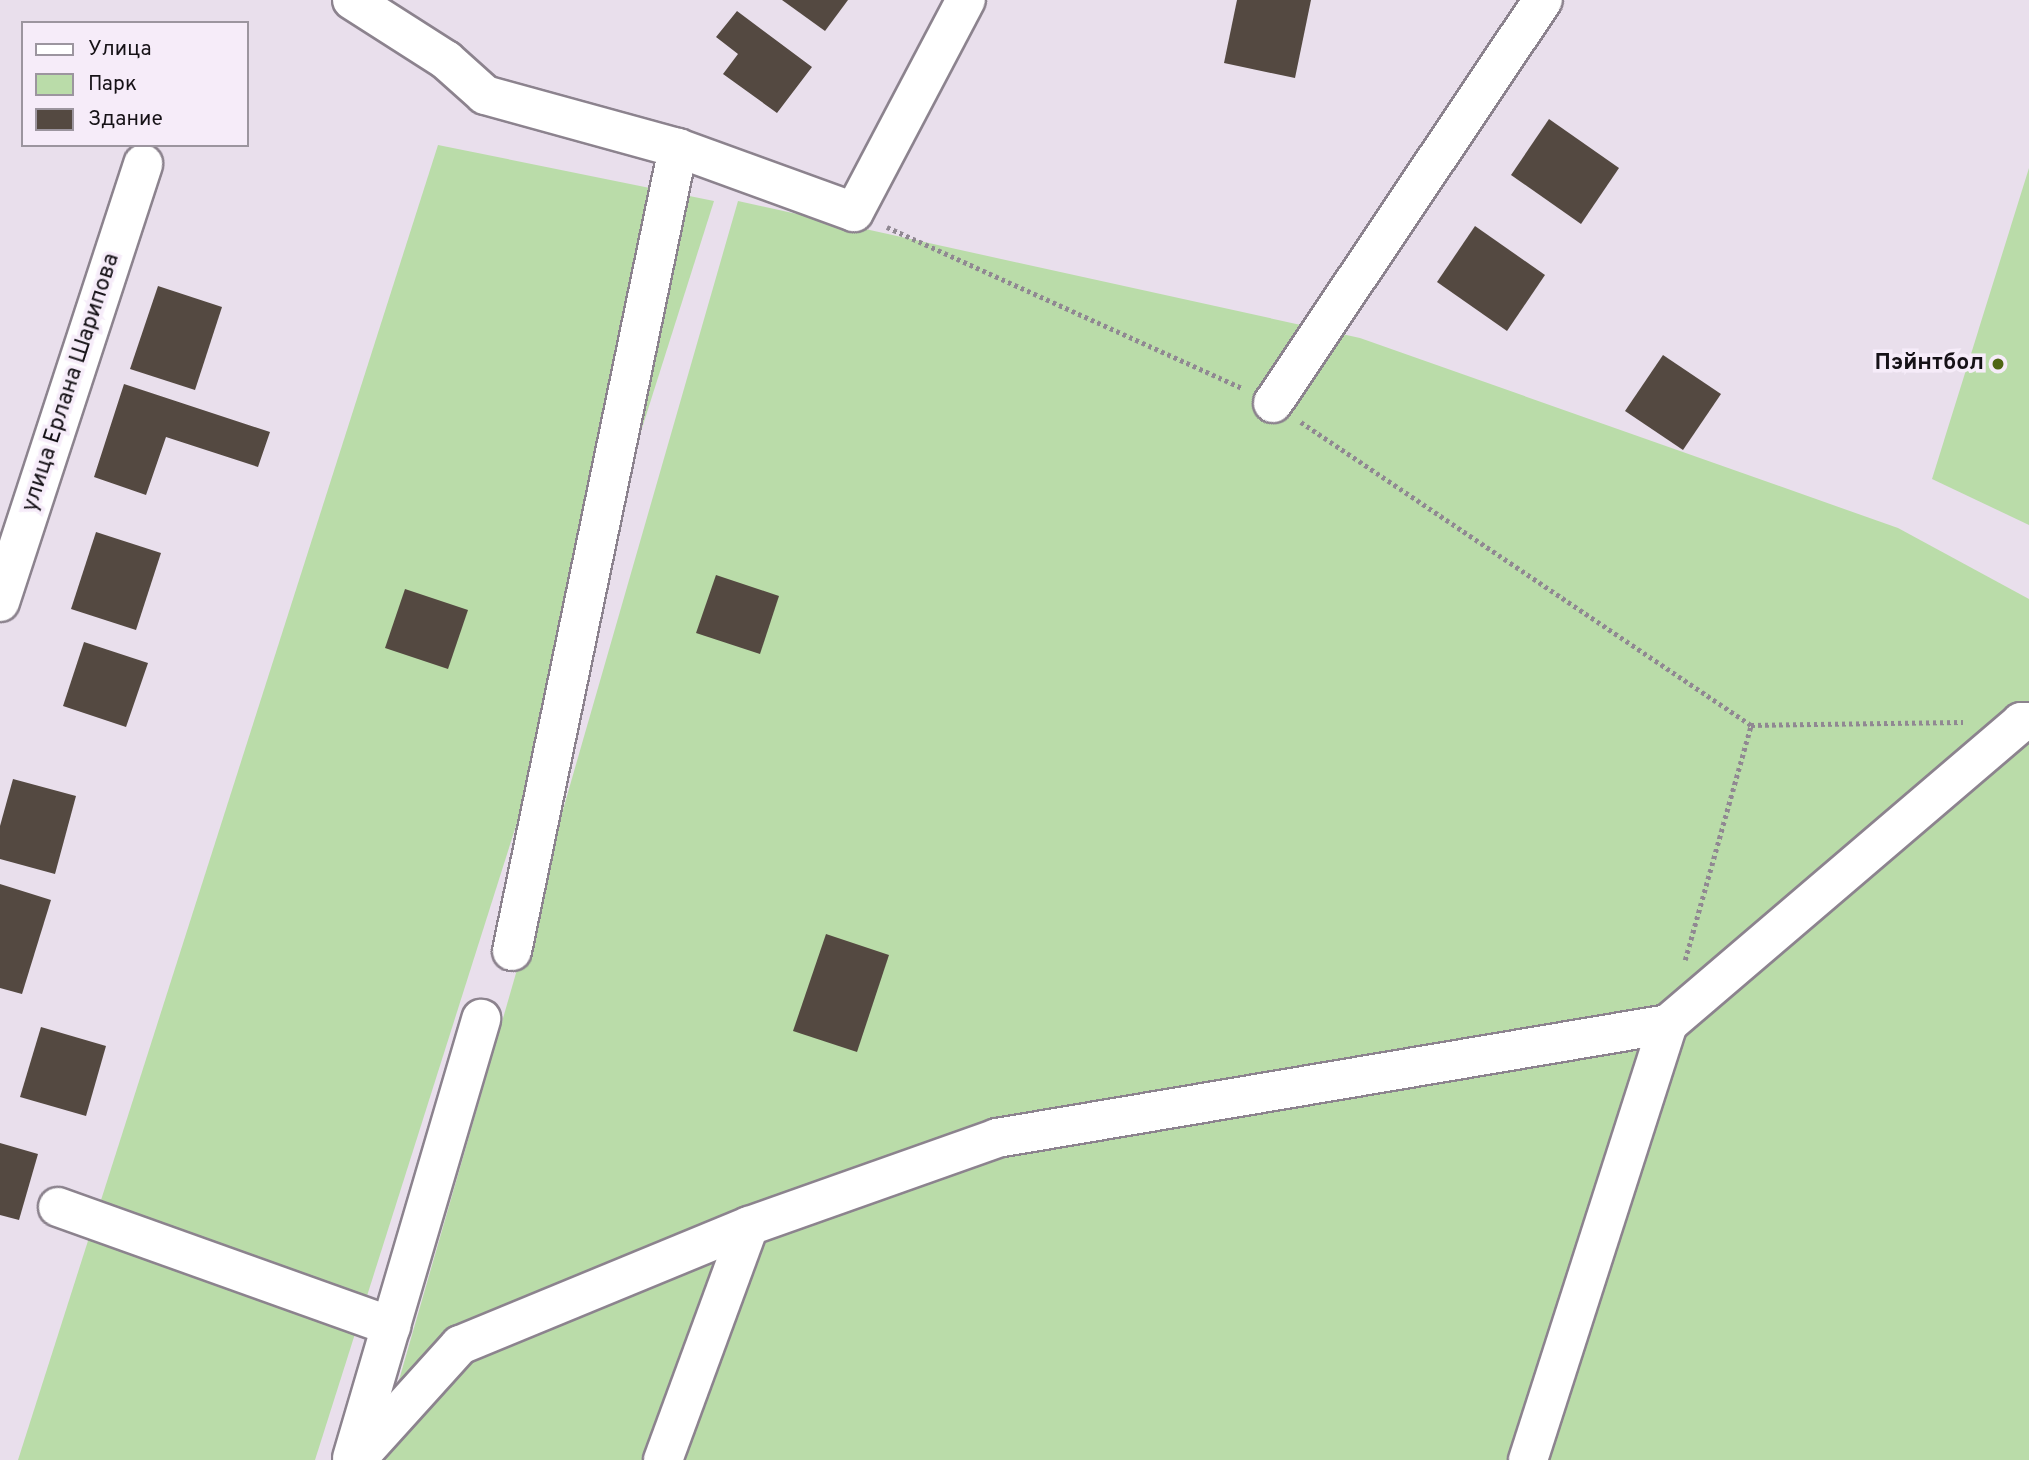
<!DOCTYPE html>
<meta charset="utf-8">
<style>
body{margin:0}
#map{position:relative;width:2029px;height:1460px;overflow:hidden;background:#e9dfec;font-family:Overpass,sans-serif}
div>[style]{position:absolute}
.green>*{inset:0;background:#badca9}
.building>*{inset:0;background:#544941}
.path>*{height:4.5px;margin-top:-2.25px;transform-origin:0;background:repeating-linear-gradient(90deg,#908892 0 3.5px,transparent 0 7px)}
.roads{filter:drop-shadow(2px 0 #8c838e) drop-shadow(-2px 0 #8c838e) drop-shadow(0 2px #8c838e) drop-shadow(0 -2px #8c838e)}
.minor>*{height:38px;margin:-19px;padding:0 19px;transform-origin:19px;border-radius:19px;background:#fff}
.dots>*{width:19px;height:19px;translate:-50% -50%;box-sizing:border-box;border:4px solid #f6ecf9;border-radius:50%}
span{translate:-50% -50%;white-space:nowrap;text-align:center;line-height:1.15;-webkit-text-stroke:7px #f6ecf9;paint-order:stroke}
.poi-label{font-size:23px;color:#161217;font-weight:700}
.right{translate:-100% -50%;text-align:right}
.street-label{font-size:23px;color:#161217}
.legend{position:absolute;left:21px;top:21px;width:228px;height:126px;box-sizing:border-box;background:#f6ecf9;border:2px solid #9c959f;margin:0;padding:9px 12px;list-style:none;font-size:21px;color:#161217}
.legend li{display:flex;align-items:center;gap:14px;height:35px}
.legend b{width:35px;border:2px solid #9c959f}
</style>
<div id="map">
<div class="green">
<div style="clip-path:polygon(438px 145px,714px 201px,315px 1460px,18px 1460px)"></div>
<div style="clip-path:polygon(2029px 168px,2029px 525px,1932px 479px)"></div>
<div style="clip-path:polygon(738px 201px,1360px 338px,1898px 528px,2029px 599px,2029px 1460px,376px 1460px)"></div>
</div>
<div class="building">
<div style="clip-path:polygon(782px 0,848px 0,825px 31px)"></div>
<div style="clip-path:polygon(1237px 0,1311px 0,1295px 78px,1224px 63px)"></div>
<div style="clip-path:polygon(737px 11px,812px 67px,777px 113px,723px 74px,738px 54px,716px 37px)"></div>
<div style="clip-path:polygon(1549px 119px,1619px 168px,1581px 224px,1511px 175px)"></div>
<div style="clip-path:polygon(1475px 226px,1545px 275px,1507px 331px,1437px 282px)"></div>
<div style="clip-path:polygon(158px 286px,222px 307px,195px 390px,130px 369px)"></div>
<div style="clip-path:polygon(1663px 355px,1721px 394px,1683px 450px,1625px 411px)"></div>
<div style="clip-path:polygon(124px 384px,270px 432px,258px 467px,166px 437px,146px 495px,94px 477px)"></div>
<div style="clip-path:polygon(96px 532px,161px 553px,136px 630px,71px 609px)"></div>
<div style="clip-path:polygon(716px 575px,779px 596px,760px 654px,696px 633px)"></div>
<div style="clip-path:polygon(405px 589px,468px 610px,448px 669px,385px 648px)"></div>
<div style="clip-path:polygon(84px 642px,148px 663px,126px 727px,63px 706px)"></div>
<div style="clip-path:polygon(13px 779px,76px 796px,55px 874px,0 859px,0 826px)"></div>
<div style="clip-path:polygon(0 884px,51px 900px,22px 994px,0 988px)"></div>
<div style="clip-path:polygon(826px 934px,889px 955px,857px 1052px,793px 1031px)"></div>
<div style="clip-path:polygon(41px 1027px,106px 1046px,86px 1116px,20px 1097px)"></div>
<div style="clip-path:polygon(0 1143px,38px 1154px,19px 1220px,0 1215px)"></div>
</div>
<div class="path">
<div style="left:887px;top:227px;width:390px;rotate:24.4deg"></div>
<div style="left:1301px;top:422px;width:543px;rotate:33.95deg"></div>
<div style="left:1751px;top:725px;width:212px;rotate:-0.8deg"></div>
<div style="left:1685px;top:960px;width:244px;rotate:-74.3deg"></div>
</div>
<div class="roads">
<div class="minor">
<div style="left:352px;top:0;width:112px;rotate:32.6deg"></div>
<div style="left:446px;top:60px;width:52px;rotate:41.9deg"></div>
<div style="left:485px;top:95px;width:200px;rotate:15.4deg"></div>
<div style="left:678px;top:148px;width:187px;rotate:20deg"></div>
<div style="left:854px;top:212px;width:240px;rotate:-62.2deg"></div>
<div style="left:1273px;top:403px;width:485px;rotate:-56.2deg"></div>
<div style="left:0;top:602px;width:461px;rotate:-71.9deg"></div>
<div style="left:512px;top:951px;width:820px;rotate:-78.32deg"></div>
<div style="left:58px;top:1207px;width:354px;rotate:19.7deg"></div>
<div style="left:352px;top:1458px;width:458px;rotate:-73.6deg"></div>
<div style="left:356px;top:1460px;width:155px;rotate:-47.9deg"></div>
<div style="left:460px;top:1345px;width:313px;rotate:-22.4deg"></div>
<div style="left:749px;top:1226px;width:263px;rotate:-19.5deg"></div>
<div style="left:997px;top:1138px;width:681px;rotate:-9.64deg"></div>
<div style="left:663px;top:1460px;width:249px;rotate:-69.8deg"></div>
<div style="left:1528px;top:1460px;width:458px;rotate:-72.2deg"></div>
<div style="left:1668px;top:1024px;width:465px;rotate:-40.5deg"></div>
<div style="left:2021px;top:722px;width:8px"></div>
</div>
</div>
<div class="dots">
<div style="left:1998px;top:364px;background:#4f6614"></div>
</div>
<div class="poi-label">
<span class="right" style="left:1984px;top:364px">Пэйнтбол</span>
</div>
<div class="street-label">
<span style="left:72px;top:383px;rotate:-72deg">улица Ерлана Шарипова</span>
</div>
<ul class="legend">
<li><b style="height:9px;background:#fff"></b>Улица</li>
<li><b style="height:19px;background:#badca9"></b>Парк</li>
<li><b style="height:19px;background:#544941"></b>Здание</li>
</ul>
</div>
